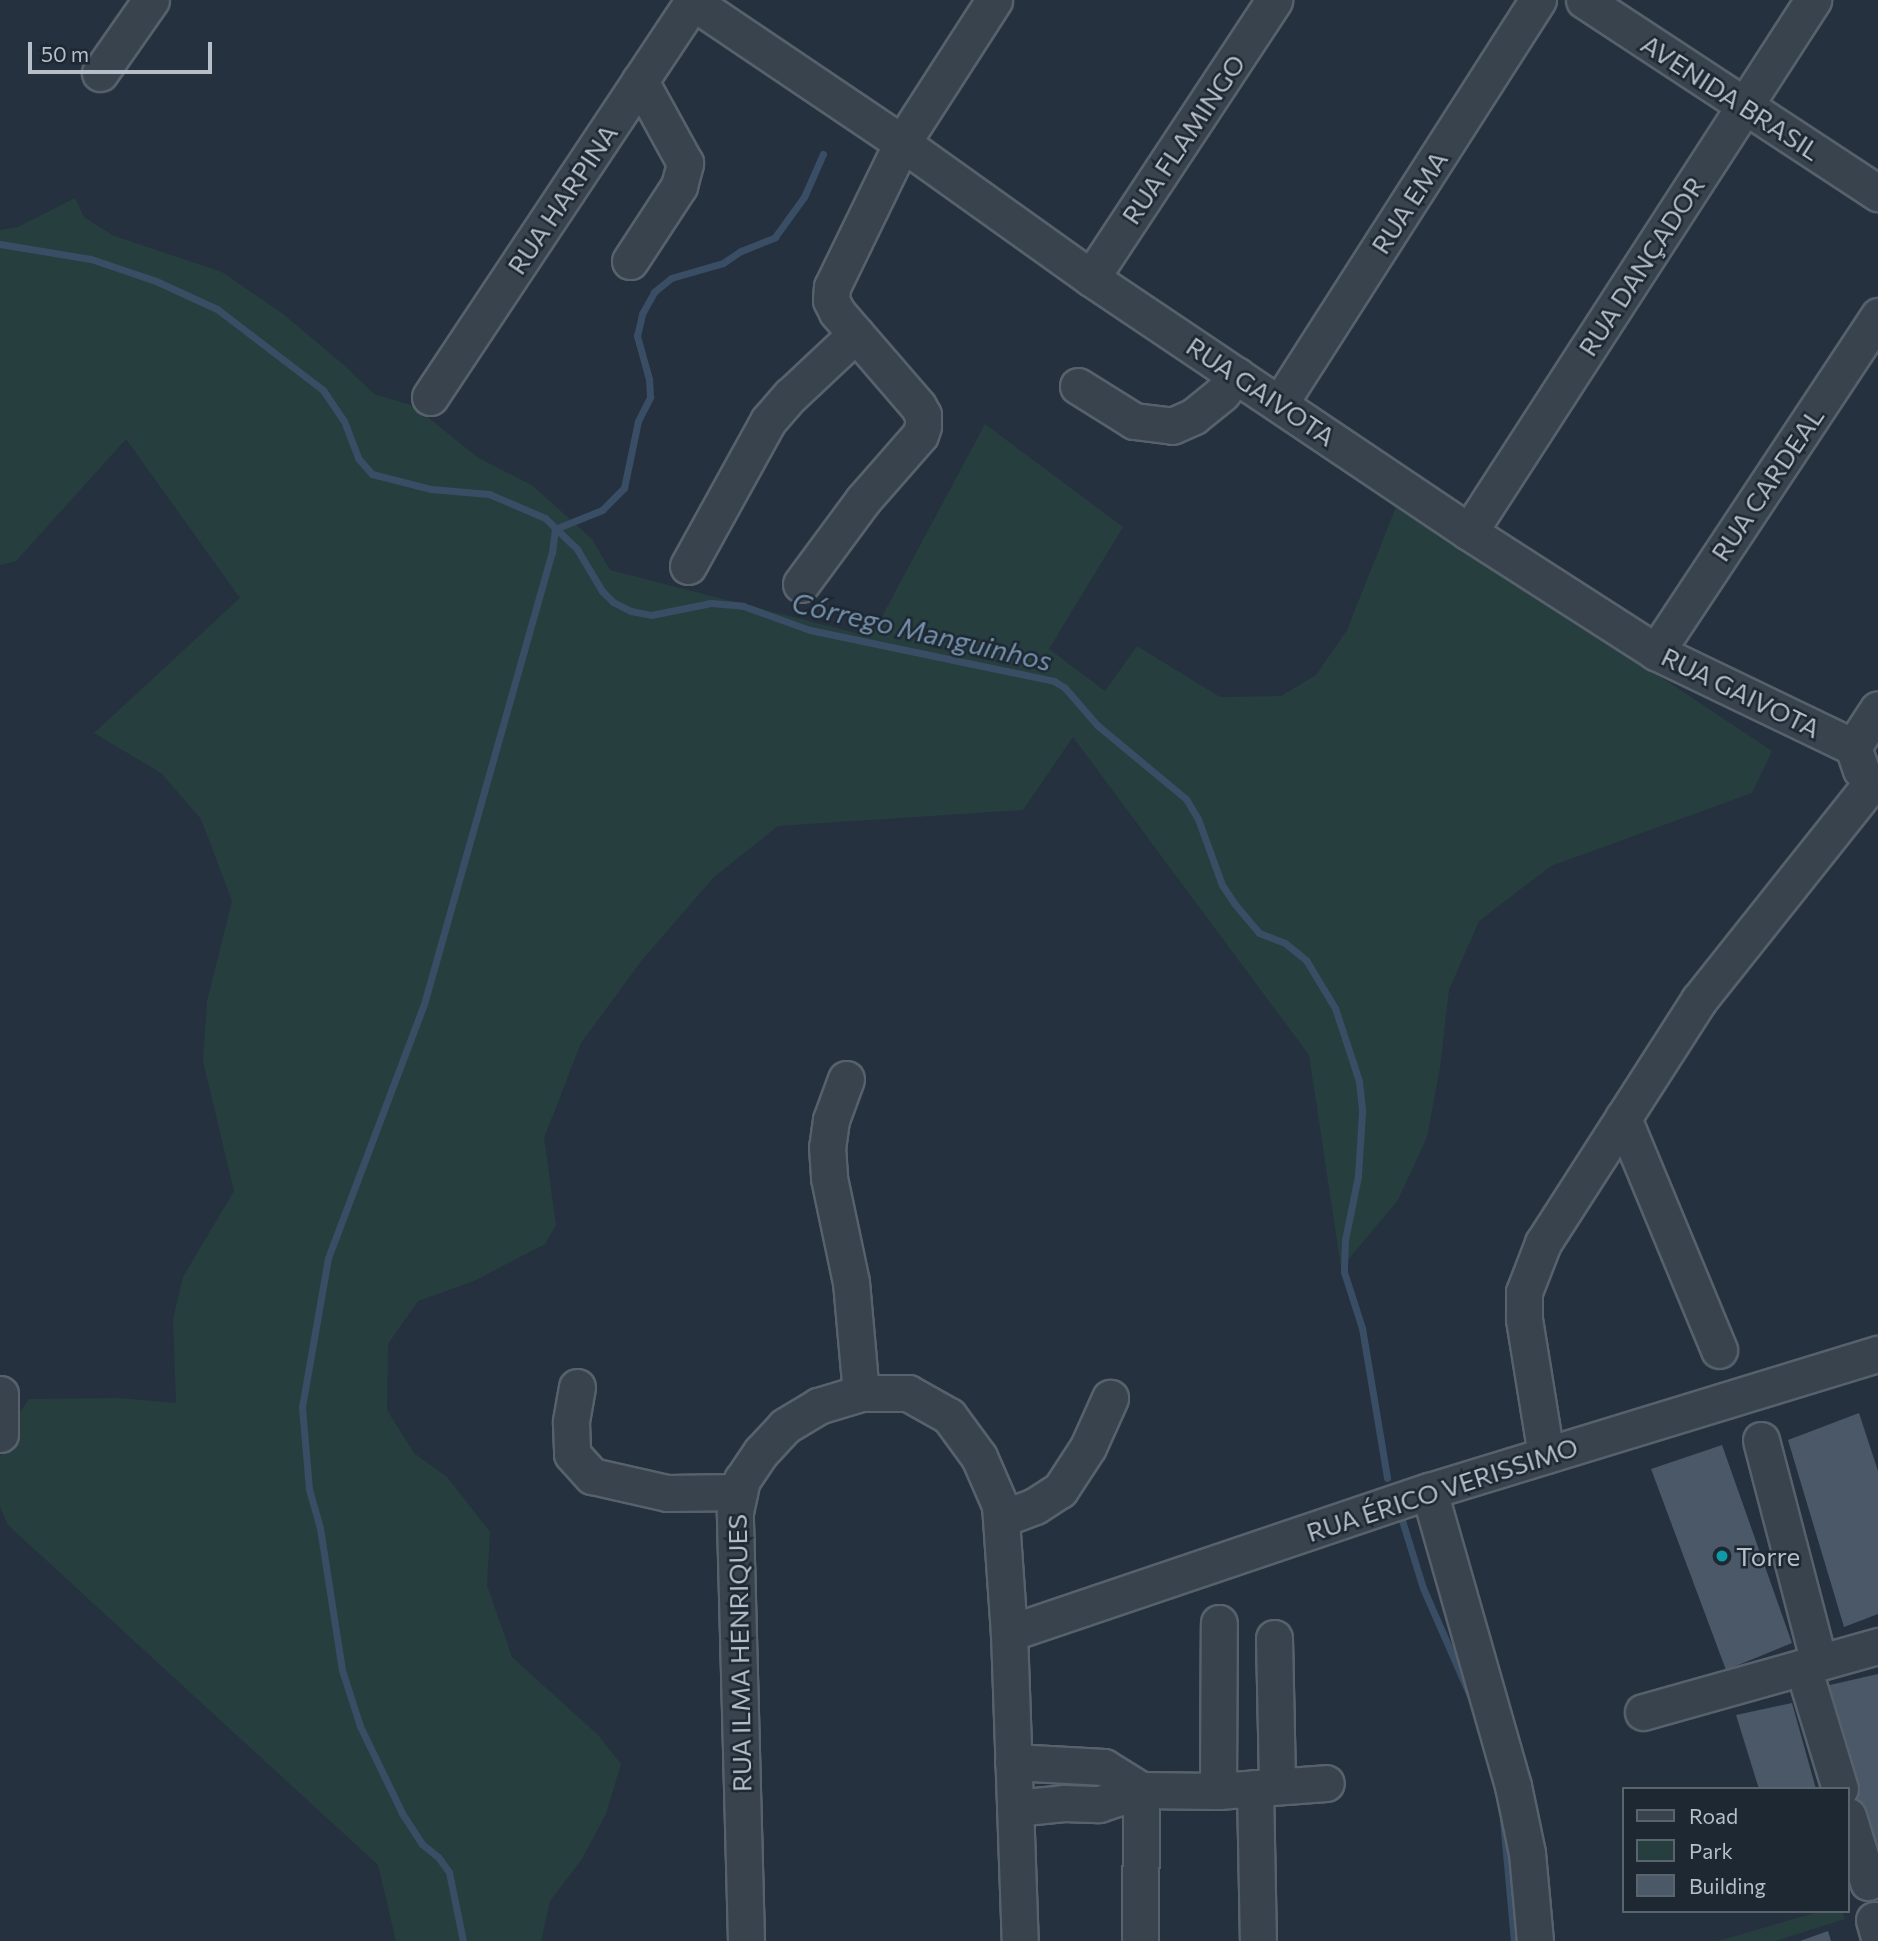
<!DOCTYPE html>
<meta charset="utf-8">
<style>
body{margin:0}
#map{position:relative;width:1878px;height:1941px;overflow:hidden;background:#25313e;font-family:Commissioner,sans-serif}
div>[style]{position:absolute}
.green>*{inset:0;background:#273e3f}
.stream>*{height:7px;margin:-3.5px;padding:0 3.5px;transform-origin:3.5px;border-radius:3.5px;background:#394e65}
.building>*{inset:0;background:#4b5867}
.roads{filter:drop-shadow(2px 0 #57616c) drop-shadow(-2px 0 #57616c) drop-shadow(0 2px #57616c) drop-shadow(0 -2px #57616c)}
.minor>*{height:35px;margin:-17.5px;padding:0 17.5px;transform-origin:17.5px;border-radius:17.5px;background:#39434e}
.dots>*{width:19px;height:19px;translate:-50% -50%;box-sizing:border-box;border:4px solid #1e2833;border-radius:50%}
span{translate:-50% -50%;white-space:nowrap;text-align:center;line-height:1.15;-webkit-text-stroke:5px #1e2833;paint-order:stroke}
.street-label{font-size:26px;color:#b5bec9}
.poi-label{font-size:26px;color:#b5bec9}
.left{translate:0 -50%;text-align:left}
.water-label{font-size:28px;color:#7590ab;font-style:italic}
.legend{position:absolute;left:1622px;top:1787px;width:228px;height:126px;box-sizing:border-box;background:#1e2833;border:2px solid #5a646f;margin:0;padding:9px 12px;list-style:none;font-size:21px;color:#b5bec9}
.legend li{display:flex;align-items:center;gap:14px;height:35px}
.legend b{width:35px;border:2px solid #5a646f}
.scale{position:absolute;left:28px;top:42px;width:184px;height:32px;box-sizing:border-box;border:4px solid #b5bec9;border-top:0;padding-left:9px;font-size:21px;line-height:24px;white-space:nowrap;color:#b5bec9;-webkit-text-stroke:5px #1e2833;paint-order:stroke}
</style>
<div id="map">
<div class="green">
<div style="clip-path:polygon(75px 198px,84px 217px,112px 235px,222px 272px,283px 314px,345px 366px,374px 394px,414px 406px,477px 457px,533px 486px,592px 539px,610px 570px,871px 637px,985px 424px,1123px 527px,1049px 649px,1105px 691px,1137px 646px,1220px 697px,1281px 696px,1316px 675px,1347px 630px,1398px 502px,1772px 751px,1752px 793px,1551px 866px,1479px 921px,1449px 990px,1440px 1068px,1427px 1137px,1398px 1200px,1341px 1268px,1309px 1055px,1073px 737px,1023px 810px,778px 826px,714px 877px,642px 960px,581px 1043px,544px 1138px,556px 1225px,545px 1244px,474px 1281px,418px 1301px,388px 1344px,387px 1410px,414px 1453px,447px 1477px,490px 1532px,487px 1585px,512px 1657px,598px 1735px,621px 1764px,606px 1814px,582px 1859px,550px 1901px,541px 1941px,396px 1941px,378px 1865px,8px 1525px,0 1507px,0 1457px,6px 1432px,29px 1399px,119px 1398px,176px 1403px,173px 1319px,183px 1277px,234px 1191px,203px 1061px,207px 1001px,232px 901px,201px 819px,161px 773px,94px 733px,240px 598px,126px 439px,16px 561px,0 565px,0 230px,18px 227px)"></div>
<div style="clip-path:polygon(1821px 1911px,1842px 1911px,1845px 1919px,1776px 1941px,1718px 1941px)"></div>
</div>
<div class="stream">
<div style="left:0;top:244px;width:92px;rotate:9.4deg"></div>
<div style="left:91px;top:259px;width:69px;rotate:18.7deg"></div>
<div style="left:156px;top:281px;width:67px;rotate:24.7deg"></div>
<div style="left:217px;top:309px;width:133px;rotate:37.4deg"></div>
<div style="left:323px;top:390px;width:37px;rotate:56deg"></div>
<div style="left:344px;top:421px;width:40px;rotate:69deg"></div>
<div style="left:358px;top:458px;width:21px;rotate:49deg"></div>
<div style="left:372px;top:474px;width:61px;rotate:14.3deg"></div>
<div style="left:431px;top:489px;width:58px;rotate:4.9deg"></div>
<div style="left:489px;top:494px;width:61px;rotate:23.2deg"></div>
<div style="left:545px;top:518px;width:45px;rotate:44.1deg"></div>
<div style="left:577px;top:549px;width:49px;rotate:59.2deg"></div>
<div style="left:602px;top:591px;width:16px;rotate:45deg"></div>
<div style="left:613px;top:602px;width:20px;rotate:27deg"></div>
<div style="left:631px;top:611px;width:20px;rotate:11deg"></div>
<div style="left:651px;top:615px;width:61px;rotate:-11.3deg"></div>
<div style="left:711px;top:603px;width:32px;rotate:5deg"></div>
<div style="left:743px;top:606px;width:71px;rotate:19.7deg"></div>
<div style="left:810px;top:630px;width:249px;rotate:11.8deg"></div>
<div style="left:1054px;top:681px;width:13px;rotate:32deg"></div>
<div style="left:1065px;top:688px;width:49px;rotate:49.1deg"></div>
<div style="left:1097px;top:725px;width:116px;rotate:39.7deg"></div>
<div style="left:1186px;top:799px;width:23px;rotate:59deg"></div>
<div style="left:1198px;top:819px;width:70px;rotate:70deg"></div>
<div style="left:1222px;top:885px;width:22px;rotate:56deg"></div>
<div style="left:1234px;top:903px;width:39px;rotate:50deg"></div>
<div style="left:1259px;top:933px;width:28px;rotate:21deg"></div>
<div style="left:1285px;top:943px;width:27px;rotate:39deg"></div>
<div style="left:1306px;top:960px;width:56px;rotate:58.9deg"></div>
<div style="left:1335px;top:1008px;width:77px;rotate:71.8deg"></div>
<div style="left:1359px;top:1081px;width:31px;rotate:84deg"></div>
<div style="left:1362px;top:1112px;width:64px;rotate:93.6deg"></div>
<div style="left:1358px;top:1176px;width:65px;rotate:101.5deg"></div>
<div style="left:1345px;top:1240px;width:32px;rotate:92deg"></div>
<div style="left:1344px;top:1272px;width:59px;rotate:72.2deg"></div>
<div style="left:1362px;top:1328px;width:152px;rotate:80.5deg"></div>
<div style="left:555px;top:529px;width:51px;rotate:-22deg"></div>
<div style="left:602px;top:510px;width:31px;rotate:-45deg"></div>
<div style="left:624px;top:488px;width:68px;rotate:-78.2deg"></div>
<div style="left:638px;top:421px;width:27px;rotate:-63deg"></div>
<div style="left:650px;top:397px;width:18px;rotate:-93deg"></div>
<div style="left:649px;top:379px;width:45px;rotate:-105.6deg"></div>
<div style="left:637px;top:336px;width:23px;rotate:-77deg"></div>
<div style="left:642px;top:314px;width:25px;rotate:-61deg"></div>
<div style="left:654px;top:292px;width:22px;rotate:-39deg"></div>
<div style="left:671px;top:278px;width:54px;rotate:-16.1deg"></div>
<div style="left:723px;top:263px;width:22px;rotate:-34deg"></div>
<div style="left:741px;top:251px;width:37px;rotate:-22deg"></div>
<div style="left:775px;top:237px;width:49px;rotate:-54.1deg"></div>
<div style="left:804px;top:197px;width:47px;rotate:-66.2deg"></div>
<div style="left:1401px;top:1517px;width:74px;rotate:72.8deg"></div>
<div style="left:1423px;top:1588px;width:120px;rotate:66.4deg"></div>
<div style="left:1503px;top:1820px;width:121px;rotate:84.8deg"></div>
<div style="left:463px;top:1941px;width:70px;rotate:-101.5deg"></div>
<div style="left:449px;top:1872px;width:19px;rotate:-126deg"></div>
<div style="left:438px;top:1857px;width:21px;rotate:-141deg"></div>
<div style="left:422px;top:1844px;width:37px;rotate:-123deg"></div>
<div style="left:402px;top:1813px;width:97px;rotate:-115.8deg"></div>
<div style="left:360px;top:1726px;width:59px;rotate:-107.8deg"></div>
<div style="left:342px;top:1670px;width:144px;rotate:-98.8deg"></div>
<div style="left:320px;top:1528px;width:41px;rotate:-105.8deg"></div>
<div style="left:309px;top:1489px;width:82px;rotate:-94.9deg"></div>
<div style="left:302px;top:1407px;width:151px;rotate:-80.1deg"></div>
<div style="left:328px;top:1258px;width:272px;rotate:-69.3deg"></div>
<div style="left:424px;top:1004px;width:469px;rotate:-74.2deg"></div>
<div style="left:552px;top:553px;width:24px;rotate:-83deg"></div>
</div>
<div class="building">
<div style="clip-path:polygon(1859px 1413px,1878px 1471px,1878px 1614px,1844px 1627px,1788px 1440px)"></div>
<div style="clip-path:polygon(1722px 1445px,1792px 1643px,1726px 1670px,1651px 1469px)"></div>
<div style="clip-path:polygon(1878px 1674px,1878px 1865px,1877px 1865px,1821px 1687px)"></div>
<div style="clip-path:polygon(1792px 1703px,1816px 1789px,1759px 1789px,1736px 1715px)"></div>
<div style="clip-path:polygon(1828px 1931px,1831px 1941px,1800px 1941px)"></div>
</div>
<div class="roads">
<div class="minor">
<div style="left:690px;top:0;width:256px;rotate:34deg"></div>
<div style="left:902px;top:143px;width:232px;rotate:35.5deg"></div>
<div style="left:1091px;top:278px;width:455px;rotate:33.9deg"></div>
<div style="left:1469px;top:532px;width:222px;rotate:32.7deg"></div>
<div style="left:1656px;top:652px;width:219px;rotate:25.7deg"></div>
<div style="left:1584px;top:0;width:352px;rotate:33.3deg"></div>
<div style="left:100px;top:73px;width:89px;rotate:-55.1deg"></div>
<div style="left:630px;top:261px;width:90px;rotate:-56.8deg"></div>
<div style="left:679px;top:186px;width:24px;rotate:-75deg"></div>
<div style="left:685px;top:163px;width:94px;rotate:-118.8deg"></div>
<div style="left:1091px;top:278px;width:333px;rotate:-56.6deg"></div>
<div style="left:1078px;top:386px;width:66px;rotate:32deg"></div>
<div style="left:1134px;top:421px;width:38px;rotate:7deg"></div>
<div style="left:1172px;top:426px;width:24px;rotate:-24deg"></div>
<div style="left:1194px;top:416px;width:36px;rotate:-39deg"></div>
<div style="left:1222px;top:393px;width:23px;rotate:-50deg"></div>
<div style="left:430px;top:397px;width:477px;rotate:-56.4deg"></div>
<div style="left:1280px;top:403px;width:479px;rotate:-57.4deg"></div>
<div style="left:1469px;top:532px;width:634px;rotate:-57.11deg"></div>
<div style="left:688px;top:566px;width:166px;rotate:-61.1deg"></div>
<div style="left:768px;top:421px;width:35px;rotate:-49deg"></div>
<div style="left:791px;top:395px;width:89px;rotate:-43.2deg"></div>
<div style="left:801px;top:584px;width:104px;rotate:-53.6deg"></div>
<div style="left:863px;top:500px;width:86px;rotate:-48.8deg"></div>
<div style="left:920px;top:435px;width:9px;rotate:-72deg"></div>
<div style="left:923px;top:426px;width:11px;rotate:-90deg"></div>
<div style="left:923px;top:415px;width:10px;rotate:-119deg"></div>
<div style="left:918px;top:406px;width:124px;rotate:-130.8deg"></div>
<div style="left:837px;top:312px;width:13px;rotate:-117deg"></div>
<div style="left:831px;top:300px;width:13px;rotate:-86deg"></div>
<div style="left:832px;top:287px;width:160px;rotate:-64.1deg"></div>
<div style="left:902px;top:143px;width:170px;rotate:-57.2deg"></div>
<div style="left:1656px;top:652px;width:403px;rotate:-56.5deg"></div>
<div style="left:1861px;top:770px;width:24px;rotate:-109deg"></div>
<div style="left:1853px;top:747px;width:45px;rotate:-56.7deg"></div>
<div style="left:846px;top:1079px;width:44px;rotate:110.1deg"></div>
<div style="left:831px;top:1120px;width:27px;rotate:98deg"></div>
<div style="left:827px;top:1147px;width:31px;rotate:86deg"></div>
<div style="left:829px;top:1178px;width:106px;rotate:78.1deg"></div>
<div style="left:851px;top:1282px;width:111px;rotate:84.9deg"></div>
<div style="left:1623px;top:1118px;width:251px;rotate:67.5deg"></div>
<div style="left:577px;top:1387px;width:36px;rotate:100deg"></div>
<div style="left:571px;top:1422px;width:32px;rotate:88deg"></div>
<div style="left:572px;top:1454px;width:30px;rotate:48deg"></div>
<div style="left:592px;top:1476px;width:77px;rotate:12.8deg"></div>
<div style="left:667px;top:1493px;width:72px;rotate:-0.8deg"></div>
<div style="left:0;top:1394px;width:40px;rotate:90deg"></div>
<div style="left:1761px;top:1440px;width:229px;rotate:75.4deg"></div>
<div style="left:1546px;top:1455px;width:138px;rotate:-99.2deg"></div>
<div style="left:1524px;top:1319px;width:27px;rotate:-90deg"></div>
<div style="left:1524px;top:1292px;width:53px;rotate:-68.8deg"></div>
<div style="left:1543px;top:1243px;width:289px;rotate:-57.3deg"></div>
<div style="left:1699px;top:1000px;width:270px;rotate:-51.5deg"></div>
<div style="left:1429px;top:1491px;width:307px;rotate:74.1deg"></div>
<div style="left:1513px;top:1786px;width:68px;rotate:78.2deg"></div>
<div style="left:1527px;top:1853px;width:88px;rotate:84.8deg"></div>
<div style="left:1001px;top:1519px;width:36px;rotate:-21deg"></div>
<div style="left:1035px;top:1506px;width:30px;rotate:-33deg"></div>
<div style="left:1060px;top:1490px;width:51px;rotate:-56.9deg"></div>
<div style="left:1088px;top:1447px;width:54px;rotate:-65.8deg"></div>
<div style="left:1009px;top:1633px;width:443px;rotate:-18.7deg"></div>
<div style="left:1429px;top:1491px;width:469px;rotate:-17deg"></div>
<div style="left:1274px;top:1638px;width:148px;rotate:88.8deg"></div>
<div style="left:1803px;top:1667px;width:127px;rotate:73.1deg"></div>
<div style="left:1643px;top:1712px;width:244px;rotate:-15.7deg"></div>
<div style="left:1013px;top:1762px;width:91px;rotate:3.1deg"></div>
<div style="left:1104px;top:1767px;width:44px;rotate:31.9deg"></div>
<div style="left:1255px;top:1788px;width:153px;rotate:88.9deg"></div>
<div style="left:1218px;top:1791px;width:168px;rotate:-89.7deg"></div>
<div style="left:1015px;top:1808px;width:49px;rotate:-5.8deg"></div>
<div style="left:1064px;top:1803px;width:35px;rotate:2deg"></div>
<div style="left:1099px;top:1804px;width:44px;rotate:-18.4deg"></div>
<div style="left:1141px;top:1790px;width:77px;rotate:0.7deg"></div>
<div style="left:1218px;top:1791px;width:108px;rotate:-4.2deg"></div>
<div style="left:1848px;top:1816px;width:69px;rotate:73.1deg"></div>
<div style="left:1874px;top:1920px;width:15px;rotate:74deg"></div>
<div style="left:746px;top:1941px;width:429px;rotate:-91.5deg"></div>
<div style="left:735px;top:1512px;width:33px;rotate:-78deg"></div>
<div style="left:742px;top:1480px;width:34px;rotate:-56deg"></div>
<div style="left:761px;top:1452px;width:35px;rotate:-47deg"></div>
<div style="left:785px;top:1426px;width:39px;rotate:-31deg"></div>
<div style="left:818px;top:1406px;width:45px;rotate:-16.8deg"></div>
<div style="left:861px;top:1393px;width:47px"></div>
<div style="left:908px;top:1393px;width:47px;rotate:29.3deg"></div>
<div style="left:949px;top:1416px;width:51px;rotate:53.8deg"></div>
<div style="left:979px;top:1457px;width:52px;rotate:66.4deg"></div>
<div style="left:1000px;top:1505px;width:128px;rotate:86deg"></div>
<div style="left:1009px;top:1633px;width:308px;rotate:88deg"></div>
<div style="left:1140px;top:1941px;width:151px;rotate:-89.6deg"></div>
</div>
</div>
<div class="dots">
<div style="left:1722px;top:1556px;background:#0f9aa8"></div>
</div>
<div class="street-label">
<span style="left:1731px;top:97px;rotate:33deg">AVENIDA BRASIL</span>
<span style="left:1183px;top:139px;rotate:-56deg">RUA FLAMINGO</span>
<span style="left:562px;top:199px;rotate:-56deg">RUA HARPINA</span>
<span style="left:1409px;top:202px;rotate:-57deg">RUA EMA</span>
<span style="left:1641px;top:266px;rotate:-57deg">RUA DANÇADOR</span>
<span style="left:1261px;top:391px;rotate:34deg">RUA GAIVOTA</span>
<span style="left:1767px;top:484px;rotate:-56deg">RUA CARDEAL</span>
<span style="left:1741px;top:692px;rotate:26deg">RUA GAIVOTA</span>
<span style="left:1442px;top:1489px;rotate:-18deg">RUA ÉRICO VERISSIMO</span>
<span style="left:739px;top:1653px;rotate:-91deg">RUA ILMA HENRIQUES</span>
</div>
<div class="poi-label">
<span class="left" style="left:1736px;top:1556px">Torre</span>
</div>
<div class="water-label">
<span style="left:922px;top:631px;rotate:13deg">Córrego Manguinhos</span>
</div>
<ul class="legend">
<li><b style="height:9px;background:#39434e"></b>Road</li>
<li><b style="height:19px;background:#273e3f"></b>Park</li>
<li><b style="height:19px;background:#4b5867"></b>Building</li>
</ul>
<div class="scale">50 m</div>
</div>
